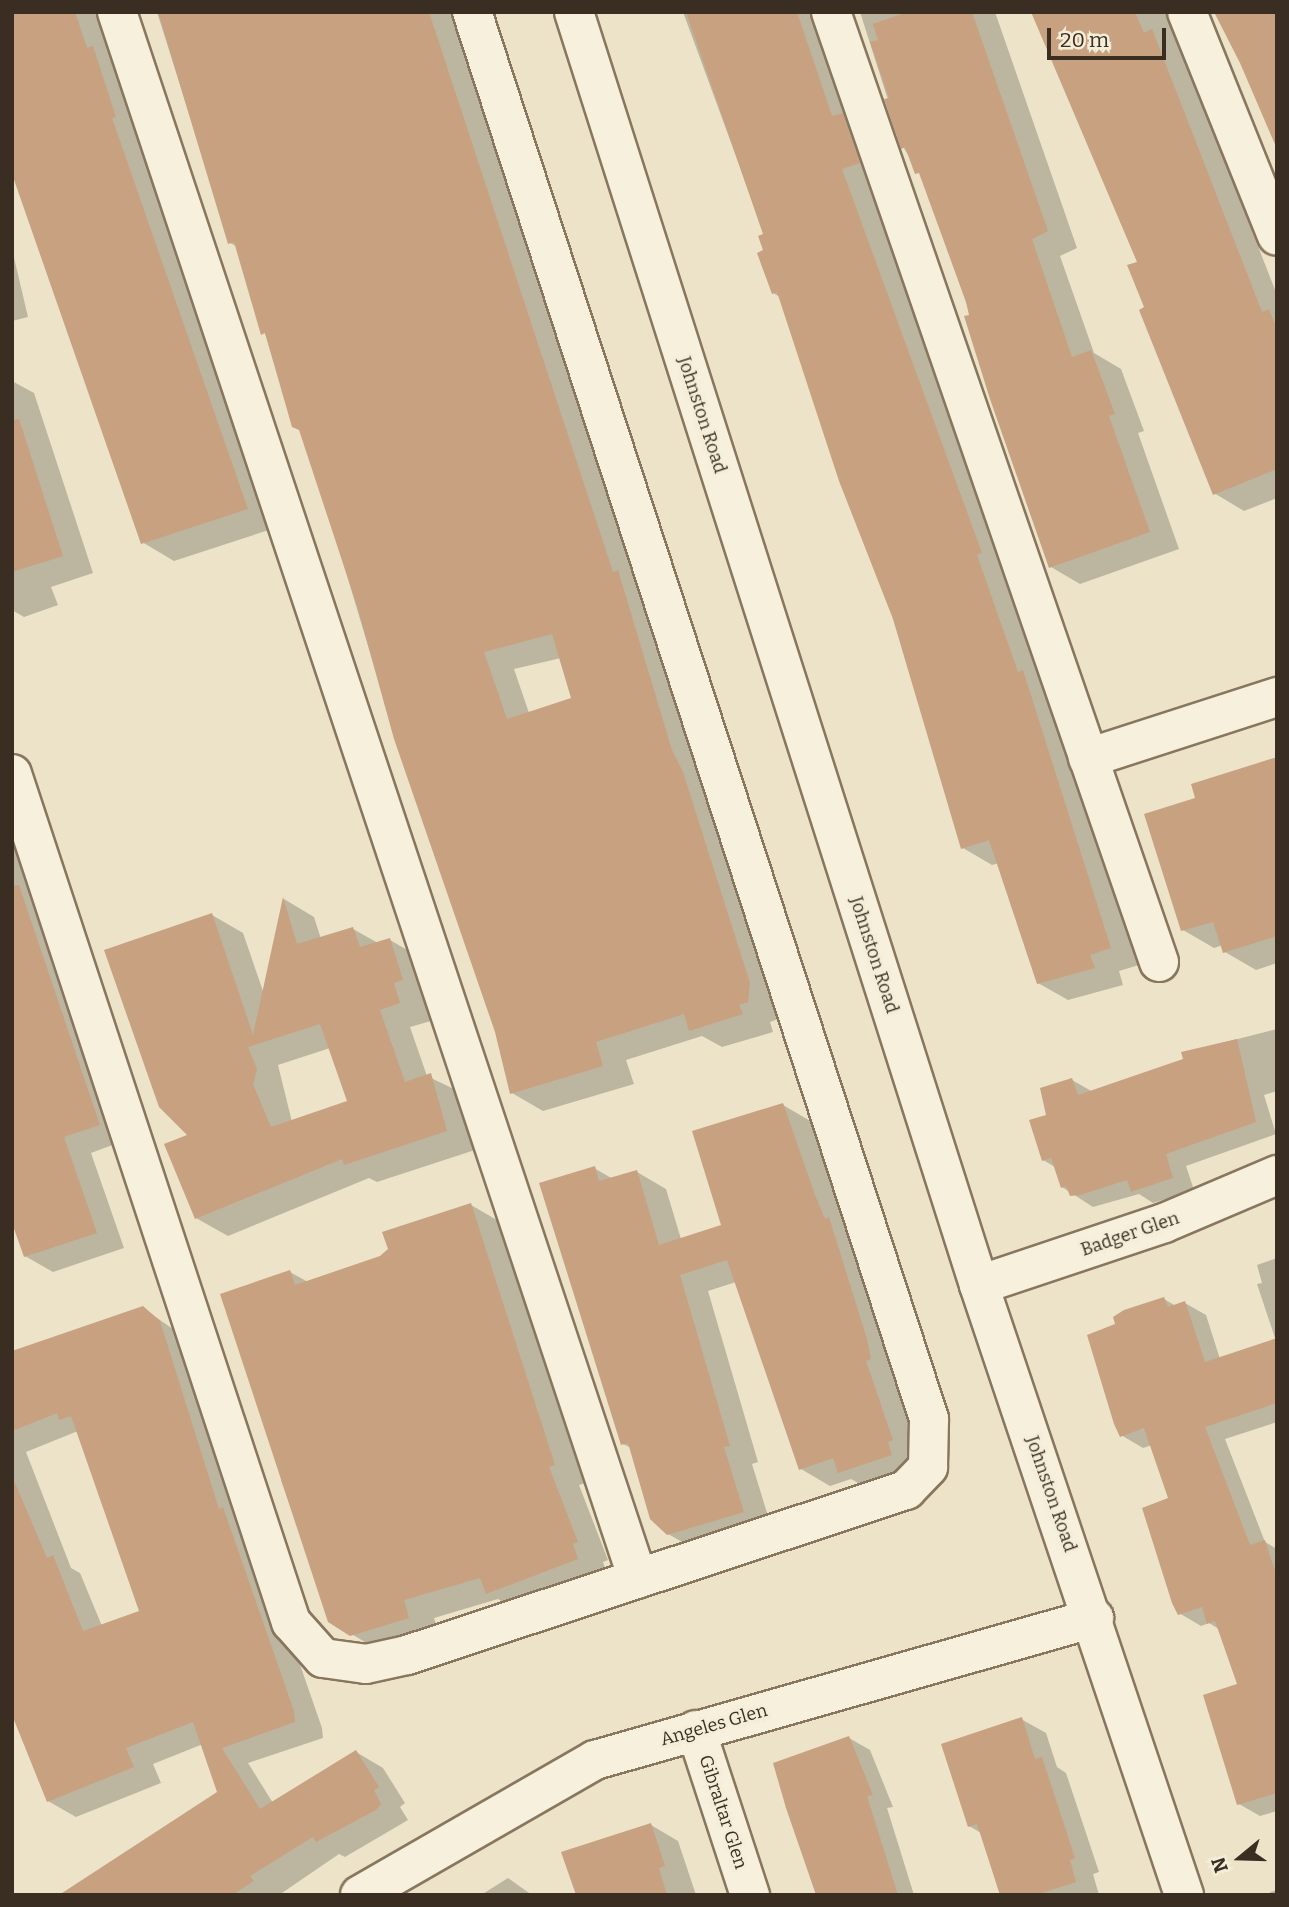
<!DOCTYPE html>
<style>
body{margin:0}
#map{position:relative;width:1289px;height:1907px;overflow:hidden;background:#ece3c9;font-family:Bitter,serif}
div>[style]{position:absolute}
.shadow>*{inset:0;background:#0003}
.building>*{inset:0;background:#c8a181}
.roads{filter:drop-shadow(2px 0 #88765f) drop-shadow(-2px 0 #88765f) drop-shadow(0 2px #88765f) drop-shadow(0 -2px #88765f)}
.street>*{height:38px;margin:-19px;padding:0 19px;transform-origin:19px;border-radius:19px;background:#f7f0dc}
span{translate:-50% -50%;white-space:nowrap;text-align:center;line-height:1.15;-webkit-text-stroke:5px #f4edd8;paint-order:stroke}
.street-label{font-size:18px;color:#392e21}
.frame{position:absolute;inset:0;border:14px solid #392e21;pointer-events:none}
.north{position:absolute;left:1205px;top:1823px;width:70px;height:70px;-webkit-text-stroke:5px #f4edd8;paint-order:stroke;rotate:251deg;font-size:19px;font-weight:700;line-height:28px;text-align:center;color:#392e21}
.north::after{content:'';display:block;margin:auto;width:24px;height:32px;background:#392e21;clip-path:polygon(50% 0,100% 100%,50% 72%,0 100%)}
.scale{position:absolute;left:1047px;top:28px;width:119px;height:32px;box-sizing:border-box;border:4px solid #392e21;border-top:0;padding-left:9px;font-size:21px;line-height:24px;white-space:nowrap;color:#392e21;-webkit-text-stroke:5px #f4edd8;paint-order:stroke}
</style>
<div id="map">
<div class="shadow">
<div style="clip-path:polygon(12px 12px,99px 12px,278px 527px,174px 561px,142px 542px)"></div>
<div style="clip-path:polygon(evenodd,157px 12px,452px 12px,781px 1002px,778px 1019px,770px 1022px,773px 1032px,722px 1047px,702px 1036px,626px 1060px,634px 1084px,543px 1111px,512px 1093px,497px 1031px,396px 739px,330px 519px,301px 430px,294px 426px,238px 247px,230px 243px,157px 12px,561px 658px,573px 699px,529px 713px,514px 669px,561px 658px)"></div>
<div style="clip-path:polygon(683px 12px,849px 12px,889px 180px,871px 186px,918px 305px,1075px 755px,1139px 965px,1119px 971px,1123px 985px,1068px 1000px,1038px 983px,999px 863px,992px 865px,963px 848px,894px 619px,780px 297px,773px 293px,765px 235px)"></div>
<div style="clip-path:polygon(860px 12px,995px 12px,1077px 248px,1060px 256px,1094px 353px,1121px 369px,1144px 431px,1138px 433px,1179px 549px,1080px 584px,1051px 567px,971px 316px,922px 176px,903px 147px)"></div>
<div style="clip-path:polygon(1034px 12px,1167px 12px,1277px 295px,1277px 498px,1244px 511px,1214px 493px,1146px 308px,1140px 263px)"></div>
<div style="clip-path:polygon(12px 249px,28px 317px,12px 321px)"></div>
<div style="clip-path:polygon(12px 381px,34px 393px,93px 573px,51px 587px,58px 605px,24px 617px,12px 610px)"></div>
<div style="clip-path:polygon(12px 799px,126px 1140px,91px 1153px,124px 1248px,53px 1272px,25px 1256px,12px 1165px)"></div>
<div style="clip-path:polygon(1197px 799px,1269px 914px,1277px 940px,1277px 963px,1256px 970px,1225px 952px,1223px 945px,1214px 948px,1183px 930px)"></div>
<div style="clip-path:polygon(evenodd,284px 899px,314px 917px,321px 939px,353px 929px,378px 943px,390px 940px,421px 958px,434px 997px,424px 1000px,431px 1021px,410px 1027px,427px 1076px,462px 1093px,478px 1149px,377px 1182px,369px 1178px,228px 1236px,196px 1218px,190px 1136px,212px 915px,243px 933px,264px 994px,284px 899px,330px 1048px,349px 1102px,292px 1122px,278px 1065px,330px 1048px)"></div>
<div style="clip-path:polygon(1277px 1029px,1277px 1091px,1264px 1095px,1276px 1134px,1186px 1166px,1194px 1190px,1153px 1203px,1139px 1194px,1093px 1207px,1062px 1187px,1055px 1167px,1043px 1160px,1048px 1116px,1072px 1080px,1093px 1092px,1186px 1060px,1183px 1053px)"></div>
<div style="clip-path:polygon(783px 1105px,812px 1122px,899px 1376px,894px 1378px,921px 1456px,921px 1471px,869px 1489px,851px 1479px,830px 1486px,801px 1469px,736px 1282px,708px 1291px,758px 1462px,752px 1464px,772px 1529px,698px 1551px,668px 1534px,631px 1448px,623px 1444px,542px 1184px,594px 1168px,613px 1179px,637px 1172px,666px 1189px,681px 1239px,723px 1226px)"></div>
<div style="clip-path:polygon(471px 1205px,502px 1223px,586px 1483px,579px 1485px,608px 1560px,603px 1562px,608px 1577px,518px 1611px,498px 1599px,434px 1618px,440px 1636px,383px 1653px,330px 1621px,281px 1480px,285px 1478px,290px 1272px,308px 1282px,381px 1257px)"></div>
<div style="clip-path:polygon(1277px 1258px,1277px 1422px,1225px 1439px,1265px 1542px,1277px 1549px,1277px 1811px,1260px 1816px,1239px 1804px,1239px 1685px,1219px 1629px,1209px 1623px,1201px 1626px,1179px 1613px,1170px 1499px,1152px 1445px,1143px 1448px,1121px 1435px,1117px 1325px,1164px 1299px,1176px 1306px,1185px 1303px,1206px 1315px,1220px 1359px,1276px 1341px,1257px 1284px,1262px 1283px,1257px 1265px)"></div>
<div style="clip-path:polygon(evenodd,143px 1308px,187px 1339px,322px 1728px,323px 1738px,248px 1763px,273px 1803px,356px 1752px,383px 1768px,405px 1803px,400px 1807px,408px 1820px,345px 1857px,339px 1854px,279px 1895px,62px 1895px,219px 1792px,203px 1744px,153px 1764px,161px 1783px,76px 1817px,48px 1801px,12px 1709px,12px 1355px,143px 1308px,78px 1431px,142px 1612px,102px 1626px,80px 1573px,71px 1568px,26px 1452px,78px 1431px)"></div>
<div style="clip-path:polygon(1021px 1719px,1046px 1733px,1057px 1767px,1066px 1773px,1099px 1872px,1093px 1874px,1099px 1895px,1000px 1895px,981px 1833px,969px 1826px)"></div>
<div style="clip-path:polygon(849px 1738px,870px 1750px,893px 1807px,887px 1808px,914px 1895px,817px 1895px)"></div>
<div style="clip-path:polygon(651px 1825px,678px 1841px,696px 1895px,578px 1895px)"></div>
<div style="clip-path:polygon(508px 1878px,532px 1895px,481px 1895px)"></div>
<div style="clip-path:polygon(1277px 1890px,1277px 1895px,1271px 1895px,1270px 1892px)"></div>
</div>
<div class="building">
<div style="clip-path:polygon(12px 12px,75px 12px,87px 48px,93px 46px,116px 117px,112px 118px,248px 509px,141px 544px,12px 174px)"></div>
<div style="clip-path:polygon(evenodd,158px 12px,429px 12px,613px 572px,618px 570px,672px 750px,683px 772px,750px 983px,748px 1002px,739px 1005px,743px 1014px,689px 1031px,684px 1014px,596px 1042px,603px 1066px,510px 1094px,495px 1032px,394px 739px,358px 609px,299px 430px,292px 427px,265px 333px,261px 335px,234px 242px,228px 244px,158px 12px,552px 634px,571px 698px,507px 719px,484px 652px,552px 634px)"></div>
<div style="clip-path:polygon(686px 12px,797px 12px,832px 116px,843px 113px,860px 163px,842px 169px,982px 553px,977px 555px,1018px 672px,1023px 670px,1111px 948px,1090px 955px,1095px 968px,1037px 984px,989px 840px,961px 849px,893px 619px,839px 481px,777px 292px,772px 294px,757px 253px,763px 250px,758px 236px,763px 234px)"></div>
<div style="clip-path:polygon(907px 12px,972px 12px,1048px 231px,1032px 239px,1072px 357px,1091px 350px,1115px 414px,1109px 416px,1150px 532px,1049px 568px,990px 399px,964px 316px,969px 315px,966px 302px,919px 173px,915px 174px,905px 147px,901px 149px,884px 99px,889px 98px,870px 42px,878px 40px,873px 24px)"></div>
<div style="clip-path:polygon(1031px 12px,1135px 12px,1144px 33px,1152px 29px,1262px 312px,1269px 309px,1277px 329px,1277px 469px,1213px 495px,1139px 310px,1144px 307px,1127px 265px,1137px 262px)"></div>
<div style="clip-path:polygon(1214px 12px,1277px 12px,1277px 149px,1240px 63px)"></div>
<div style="clip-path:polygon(19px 419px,63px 556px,12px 572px,12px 420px)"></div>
<div style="clip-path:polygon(1277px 757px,1277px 936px,1223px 953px,1213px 922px,1181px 931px,1144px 814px,1195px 798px,1191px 784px)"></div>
<div style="clip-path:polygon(19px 885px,100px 1125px,64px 1137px,97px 1233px,24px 1257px,12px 1223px,12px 886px)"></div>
<div style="clip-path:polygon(evenodd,283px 897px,297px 944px,353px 927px,360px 947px,390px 938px,403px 980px,394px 983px,400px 1003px,380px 1010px,405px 1082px,431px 1073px,447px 1131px,344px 1165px,342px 1159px,195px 1219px,164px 1144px,187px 1135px,159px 1107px,104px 950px,212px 913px,253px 1035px,283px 897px,320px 1024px,347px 1101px,271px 1127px,253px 1084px,257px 1069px,248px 1047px,320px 1024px)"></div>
<div style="clip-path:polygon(1237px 1039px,1256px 1122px,1166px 1154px,1173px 1178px,1131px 1192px,1127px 1180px,1080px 1195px,1070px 1196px,1066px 1186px,1061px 1188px,1051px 1158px,1042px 1161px,1029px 1120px,1046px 1115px,1040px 1088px,1072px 1078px,1078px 1095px,1183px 1059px,1181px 1052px)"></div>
<div style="clip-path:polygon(783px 1103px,815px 1195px,825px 1219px,829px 1217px,867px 1339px,871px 1359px,866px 1361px,893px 1440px,888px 1442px,892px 1455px,838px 1473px,833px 1458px,799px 1470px,727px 1260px,680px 1275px,730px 1446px,724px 1447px,744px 1512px,667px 1535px,650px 1519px,628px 1443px,621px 1445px,539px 1183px,595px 1166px,599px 1181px,637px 1170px,659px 1245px,721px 1225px,692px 1131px)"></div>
<div style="clip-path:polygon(471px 1203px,555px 1465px,549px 1467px,578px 1542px,573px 1544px,578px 1559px,486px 1594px,480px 1578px,404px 1600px,409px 1618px,350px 1636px,328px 1622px,220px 1294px,290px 1270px,295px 1285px,380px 1256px,388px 1249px,382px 1232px)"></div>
<div style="clip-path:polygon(1164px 1297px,1168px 1307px,1185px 1301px,1205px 1362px,1277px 1338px,1277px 1403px,1205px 1427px,1250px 1545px,1265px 1540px,1277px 1577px,1277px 1793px,1237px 1805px,1203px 1695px,1237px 1684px,1215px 1621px,1207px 1624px,1202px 1607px,1178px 1615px,1172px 1603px,1142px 1508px,1168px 1498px,1144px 1428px,1120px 1437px,1114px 1424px,1087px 1335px,1115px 1324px,1113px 1317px,1124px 1310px)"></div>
<div style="clip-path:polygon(143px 1306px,160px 1321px,219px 1509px,223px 1507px,294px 1711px,295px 1722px,222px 1748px,260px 1809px,356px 1750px,379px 1787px,374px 1790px,381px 1804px,376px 1810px,316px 1842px,313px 1837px,250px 1876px,254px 1881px,232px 1895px,59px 1895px,217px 1792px,193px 1722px,126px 1748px,134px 1767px,47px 1802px,12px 1715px,12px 1476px,47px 1558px,53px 1555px,83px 1631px,139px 1611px,71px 1416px,59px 1420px,57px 1413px,12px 1431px,12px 1351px)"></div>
<div style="clip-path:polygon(1022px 1717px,1035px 1759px,1042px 1757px,1075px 1858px,1070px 1860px,1076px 1882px,1036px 1895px,1000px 1895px,977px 1824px,968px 1827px,941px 1744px)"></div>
<div style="clip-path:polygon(849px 1736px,873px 1795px,867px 1796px,898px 1895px,816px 1895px,786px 1808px,773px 1763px)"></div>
<div style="clip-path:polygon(651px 1823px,665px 1866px,659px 1868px,667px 1895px,576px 1895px,561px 1852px)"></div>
</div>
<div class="roads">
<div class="street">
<div style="left:117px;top:12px;width:1651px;rotate:71.61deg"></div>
<div style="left:574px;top:12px;width:1336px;rotate:72.35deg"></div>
<div style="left:979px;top:1285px;width:644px;rotate:71.42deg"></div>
<div style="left:831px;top:12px;width:1005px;rotate:70.95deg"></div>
<div style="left:1187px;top:12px;width:241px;rotate:68.1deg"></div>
<div style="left:1088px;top:758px;width:199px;rotate:-17.9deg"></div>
<div style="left:12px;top:774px;width:893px;rotate:71.79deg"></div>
<div style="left:291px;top:1622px;width:48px;rotate:48.4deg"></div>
<div style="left:323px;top:1658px;width:43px;rotate:7.9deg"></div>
<div style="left:366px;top:1664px;width:42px;rotate:-12.4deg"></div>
<div style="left:407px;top:1655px;width:526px;rotate:-18.3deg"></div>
<div style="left:906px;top:1490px;width:32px;rotate:-46deg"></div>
<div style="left:928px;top:1467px;width:48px;rotate:-88.8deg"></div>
<div style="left:929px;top:1419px;width:1479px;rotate:-107.99deg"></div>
<div style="left:979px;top:1285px;width:195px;rotate:-18.5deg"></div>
<div style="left:1164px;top:1223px;width:123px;rotate:-23deg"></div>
<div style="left:696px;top:1730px;width:174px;rotate:71.9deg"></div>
<div style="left:360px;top:1895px;width:271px;rotate:-29.9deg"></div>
<div style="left:595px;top:1760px;width:519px;rotate:-15.88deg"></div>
</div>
</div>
<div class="street-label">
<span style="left:702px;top:415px;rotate:72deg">Johnston Road</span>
<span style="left:874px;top:955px;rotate:72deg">Johnston Road</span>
<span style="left:1130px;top:1234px;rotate:-19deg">Badger Glen</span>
<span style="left:1051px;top:1494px;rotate:71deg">Johnston Road</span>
<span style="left:714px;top:1725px;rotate:-16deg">Angeles Glen</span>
<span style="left:723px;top:1812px;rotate:72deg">Gibraltar Glen</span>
</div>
<div class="frame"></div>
<div class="north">N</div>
<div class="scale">20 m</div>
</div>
